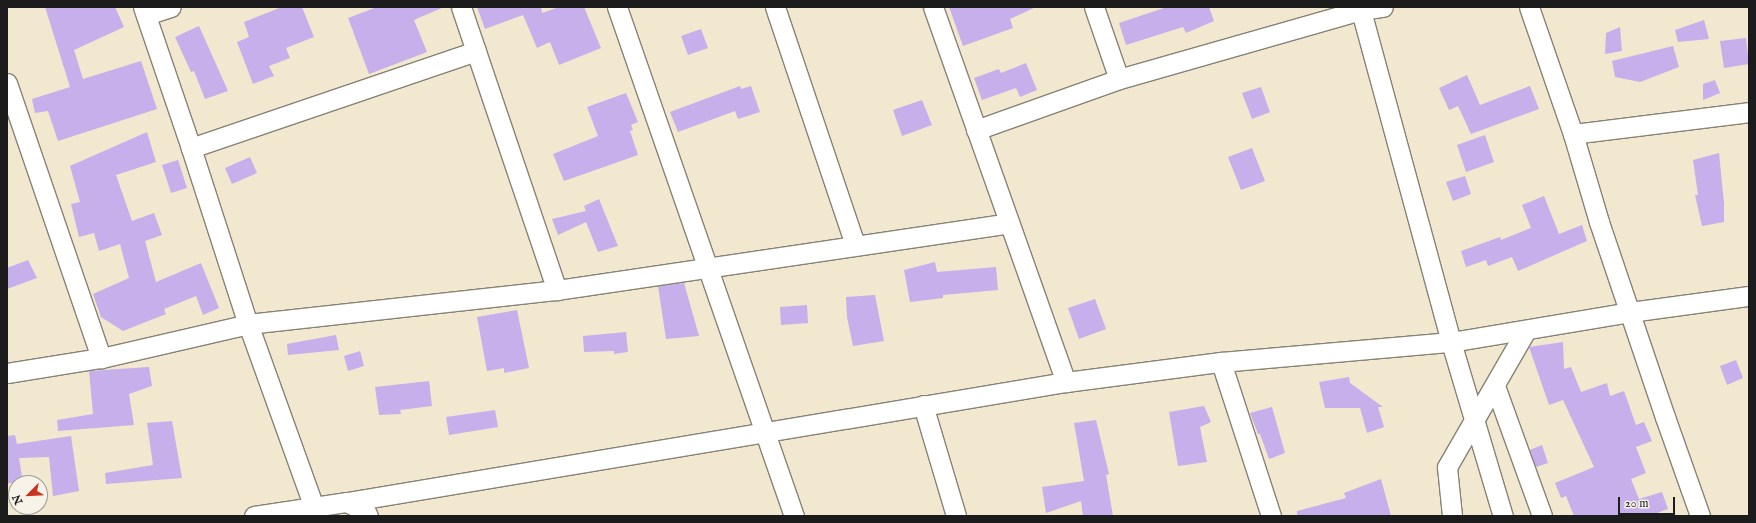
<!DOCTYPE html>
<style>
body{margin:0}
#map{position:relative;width:1756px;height:523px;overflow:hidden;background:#f2e7cf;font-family:"IM FELL English",serif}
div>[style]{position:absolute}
.building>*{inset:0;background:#c6afea}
.roads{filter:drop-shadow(1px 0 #878276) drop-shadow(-1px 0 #878276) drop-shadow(0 1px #878276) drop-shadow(0 -1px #878276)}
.minor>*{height:19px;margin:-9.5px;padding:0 9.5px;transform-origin:9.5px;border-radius:9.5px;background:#fff}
span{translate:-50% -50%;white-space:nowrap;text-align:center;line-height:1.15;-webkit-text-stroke:3.5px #f7f3e8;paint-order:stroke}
.frame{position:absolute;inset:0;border:8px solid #1c1c1c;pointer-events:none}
.north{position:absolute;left:8px;top:475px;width:40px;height:40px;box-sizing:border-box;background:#f7f3e8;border:1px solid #9f9d96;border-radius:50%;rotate:246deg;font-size:11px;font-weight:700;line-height:16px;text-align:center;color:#1c1c1c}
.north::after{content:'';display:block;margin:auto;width:14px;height:18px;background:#c8321e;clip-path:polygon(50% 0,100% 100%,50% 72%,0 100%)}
.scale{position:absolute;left:1618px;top:497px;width:57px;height:18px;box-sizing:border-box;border:2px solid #1c1c1c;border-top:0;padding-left:5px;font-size:12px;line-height:14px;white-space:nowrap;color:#1c1c1c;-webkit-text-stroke:3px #f7f3e8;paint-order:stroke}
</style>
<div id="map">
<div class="building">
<div style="clip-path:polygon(45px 7px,115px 7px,124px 27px,74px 50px,83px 79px,141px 61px,157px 109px,58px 141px,48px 111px,35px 113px,32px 99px,70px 87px)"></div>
<div style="clip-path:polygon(282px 7px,302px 7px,314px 37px,286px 48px,290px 58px,269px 66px,274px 76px,253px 84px,237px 42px,249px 37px,244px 22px)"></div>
<div style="clip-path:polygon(377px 7px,444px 7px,414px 20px,427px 52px,369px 74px,348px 18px)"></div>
<div style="clip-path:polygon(477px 7px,541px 7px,542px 13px,559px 7px,584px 7px,601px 48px,559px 65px,550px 42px,537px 48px,523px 15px,485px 29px)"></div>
<div style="clip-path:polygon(949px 7px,1036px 7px,1010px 19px,1013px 28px,963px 46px)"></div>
<div style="clip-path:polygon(1167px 7px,1209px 7px,1214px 21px,1186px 33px,1183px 27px,1126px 45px,1119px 23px)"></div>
<div style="clip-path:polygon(1704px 20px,1709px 39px,1678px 42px,1675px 30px)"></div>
<div style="clip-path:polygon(199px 26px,228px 91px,205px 99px,194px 71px,191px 72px,175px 37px)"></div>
<div style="clip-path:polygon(1620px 27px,1622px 51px,1605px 54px,1606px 33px)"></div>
<div style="clip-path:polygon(701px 29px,708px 48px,688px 55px,681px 36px)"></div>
<div style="clip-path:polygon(1746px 38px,1749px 64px,1724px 68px,1720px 41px)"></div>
<div style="clip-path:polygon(1673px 46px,1679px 67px,1640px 82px,1615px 77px,1612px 61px)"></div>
<div style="clip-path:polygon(1026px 63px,1037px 90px,1020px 97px,1016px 88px,982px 100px,974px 78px,999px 69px,1001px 73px)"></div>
<div style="clip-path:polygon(1467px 75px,1480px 105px,1530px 86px,1539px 109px,1471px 134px,1458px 106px,1449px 110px,1439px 88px)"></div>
<div style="clip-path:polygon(1715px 80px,1720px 93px,1703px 100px,1703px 84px)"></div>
<div style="clip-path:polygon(740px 86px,741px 89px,751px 86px,760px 112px,738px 119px,735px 111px,678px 132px,670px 112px)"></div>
<div style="clip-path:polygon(1261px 87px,1270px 112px,1252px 119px,1242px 93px)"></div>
<div style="clip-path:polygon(626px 93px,638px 122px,631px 125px,633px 130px,630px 131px,638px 155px,564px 181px,553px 154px,598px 136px,587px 107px)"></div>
<div style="clip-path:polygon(922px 100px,932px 125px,902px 136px,893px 110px)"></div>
<div style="clip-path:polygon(147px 132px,156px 162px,116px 175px,132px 221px,154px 213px,162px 235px,145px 241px,156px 282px,201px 263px,219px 308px,203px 315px,196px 296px,164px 309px,166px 314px,123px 331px,101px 317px,93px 294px,129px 278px,120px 244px,99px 251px,94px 233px,79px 237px,71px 204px,80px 202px,70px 166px)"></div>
<div style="clip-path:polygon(1485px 135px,1494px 162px,1466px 172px,1457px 145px)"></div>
<div style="clip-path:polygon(1252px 148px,1265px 181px,1241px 190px,1228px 157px)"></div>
<div style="clip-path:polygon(1719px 153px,1724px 203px,1724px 222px,1702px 226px,1695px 195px,1698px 195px,1693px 160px)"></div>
<div style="clip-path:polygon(250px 157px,257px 173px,232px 184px,225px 168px)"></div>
<div style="clip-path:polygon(178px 160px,187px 188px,171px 193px,162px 165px)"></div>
<div style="clip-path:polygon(1465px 176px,1471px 194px,1453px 201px,1446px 182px)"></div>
<div style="clip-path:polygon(1544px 196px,1559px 234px,1582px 225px,1587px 241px,1518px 271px,1512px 257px,1488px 266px,1486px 260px,1466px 267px,1461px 251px,1500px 237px,1501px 240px,1531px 228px,1522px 205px)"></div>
<div style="clip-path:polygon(599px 199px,618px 246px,598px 252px,586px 222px,558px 235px,552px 219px,586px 211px,584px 206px)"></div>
<div style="clip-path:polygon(28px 260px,37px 278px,7px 289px,7px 268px)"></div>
<div style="clip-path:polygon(935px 262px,937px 272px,996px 267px,998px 290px,943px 295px,943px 298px,910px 302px,904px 270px)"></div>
<div style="clip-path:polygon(684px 283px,699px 336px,666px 339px,658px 286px)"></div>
<div style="clip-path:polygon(875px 295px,884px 341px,853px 346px,847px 317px,846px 297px)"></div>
<div style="clip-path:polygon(1095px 299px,1106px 329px,1079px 339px,1068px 308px)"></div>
<div style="clip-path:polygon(807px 305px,808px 323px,781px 325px,780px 307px)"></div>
<div style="clip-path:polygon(517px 310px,529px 368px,504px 373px,504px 368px,487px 371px,477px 317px)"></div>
<div style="clip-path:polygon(626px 332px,628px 352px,614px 354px,614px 351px,584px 352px,583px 336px)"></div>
<div style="clip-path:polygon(336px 335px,339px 350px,288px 355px,287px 344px)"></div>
<div style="clip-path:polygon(1563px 342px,1564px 369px,1571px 367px,1581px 392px,1607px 383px,1610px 396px,1624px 391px,1636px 425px,1644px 422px,1652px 441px,1636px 447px,1646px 473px,1631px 479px,1639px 499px,1662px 492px,1668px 509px,1649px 516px,1574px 516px,1566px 496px,1561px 498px,1555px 483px,1594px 467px,1563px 400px,1549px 405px,1529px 347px)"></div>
<div style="clip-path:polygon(360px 351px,364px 366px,348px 371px,344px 356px)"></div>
<div style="clip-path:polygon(1736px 360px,1743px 378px,1727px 385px,1720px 366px)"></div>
<div style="clip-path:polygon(149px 367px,152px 386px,129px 394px,134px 425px,58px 431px,57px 420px,93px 414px,89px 371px)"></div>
<div style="clip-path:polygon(1349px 377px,1350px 383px,1383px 407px,1378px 407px,1384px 427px,1367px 433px,1360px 408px,1325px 408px,1319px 382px)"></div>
<div style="clip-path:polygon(429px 381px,432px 406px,400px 410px,401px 414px,379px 415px,375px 387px)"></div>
<div style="clip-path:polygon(1204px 406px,1211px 422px,1200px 427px,1207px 462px,1178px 466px,1169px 412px)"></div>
<div style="clip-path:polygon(1272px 407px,1285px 453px,1269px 459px,1260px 434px,1258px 434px,1250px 413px)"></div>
<div style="clip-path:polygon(495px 410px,498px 427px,449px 435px,446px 417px)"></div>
<div style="clip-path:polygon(1096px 420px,1109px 474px,1106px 475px,1113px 516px,1083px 516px,1081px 501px,1046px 513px,1042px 487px,1084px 481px,1074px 423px)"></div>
<div style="clip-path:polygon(172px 421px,182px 478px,106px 484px,105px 473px,153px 465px,147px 423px)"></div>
<div style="clip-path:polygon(15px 435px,17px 444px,71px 436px,79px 491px,53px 496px,49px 457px,19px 458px,23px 483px,7px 483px,7px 436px)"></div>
<div style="clip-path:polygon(1542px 445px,1548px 463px,1536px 467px,1530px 450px)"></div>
<div style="clip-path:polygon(1381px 479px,1391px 516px,1297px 516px,1297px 511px,1346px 498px,1344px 493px)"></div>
</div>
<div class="roads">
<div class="minor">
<div style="left:143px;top:7px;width:149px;rotate:71.2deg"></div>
<div style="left:191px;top:148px;width:185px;rotate:72.1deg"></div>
<div style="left:248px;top:324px;width:204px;rotate:70.2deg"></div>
<div style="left:461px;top:7px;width:299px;rotate:71.3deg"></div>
<div style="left:617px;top:7px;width:539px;rotate:70.83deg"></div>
<div style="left:775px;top:7px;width:251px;rotate:71.4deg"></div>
<div style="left:933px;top:7px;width:398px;rotate:70.5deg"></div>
<div style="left:1094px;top:7px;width:76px;rotate:70.9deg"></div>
<div style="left:1360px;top:7px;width:347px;rotate:74.8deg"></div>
<div style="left:1451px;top:342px;width:182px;rotate:73.4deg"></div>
<div style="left:1529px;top:7px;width:134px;rotate:70.9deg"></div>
<div style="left:1573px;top:134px;width:92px;rotate:73.5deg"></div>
<div style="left:1599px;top:222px;width:206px;rotate:71.3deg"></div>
<div style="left:1665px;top:417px;width:105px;rotate:70.5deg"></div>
<div style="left:146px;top:15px;width:26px;rotate:-18deg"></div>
<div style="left:7px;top:83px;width:291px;rotate:71.1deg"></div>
<div style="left:976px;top:130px;width:152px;rotate:-19.6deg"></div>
<div style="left:1119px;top:79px;width:252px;rotate:-15.9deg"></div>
<div style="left:1361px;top:10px;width:22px;rotate:-8deg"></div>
<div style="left:1573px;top:134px;width:177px;rotate:-7.1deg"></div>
<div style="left:191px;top:148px;width:301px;rotate:-18.8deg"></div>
<div style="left:1221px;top:362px;width:162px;rotate:72deg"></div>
<div style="left:7px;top:373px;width:95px;rotate:-9.1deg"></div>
<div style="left:101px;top:358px;width:151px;rotate:-13deg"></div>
<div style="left:248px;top:324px;width:311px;rotate:-6.3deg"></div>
<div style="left:557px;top:290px;width:456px;rotate:-8.4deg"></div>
<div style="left:1495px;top:386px;width:138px;rotate:70.1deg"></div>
<div style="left:923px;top:405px;width:116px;rotate:73.4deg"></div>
<div style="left:347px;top:502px;width:21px;rotate:28deg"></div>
<div style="left:366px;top:512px;width:4px;rotate:63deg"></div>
<div style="left:254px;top:516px;width:94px;rotate:-8.6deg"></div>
<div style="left:347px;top:502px;width:729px;rotate:-9.48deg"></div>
<div style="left:1066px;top:382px;width:156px;rotate:-7.4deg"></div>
<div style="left:1221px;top:362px;width:231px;rotate:-5deg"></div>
<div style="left:1451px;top:342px;width:181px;rotate:-9.5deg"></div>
<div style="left:1630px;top:312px;width:120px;rotate:-7.7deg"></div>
<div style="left:1452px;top:516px;width:49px;rotate:-95.8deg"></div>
<div style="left:1447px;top:467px;width:158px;rotate:-60deg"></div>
</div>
</div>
<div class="frame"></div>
<div class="north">N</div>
<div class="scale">20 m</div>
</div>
